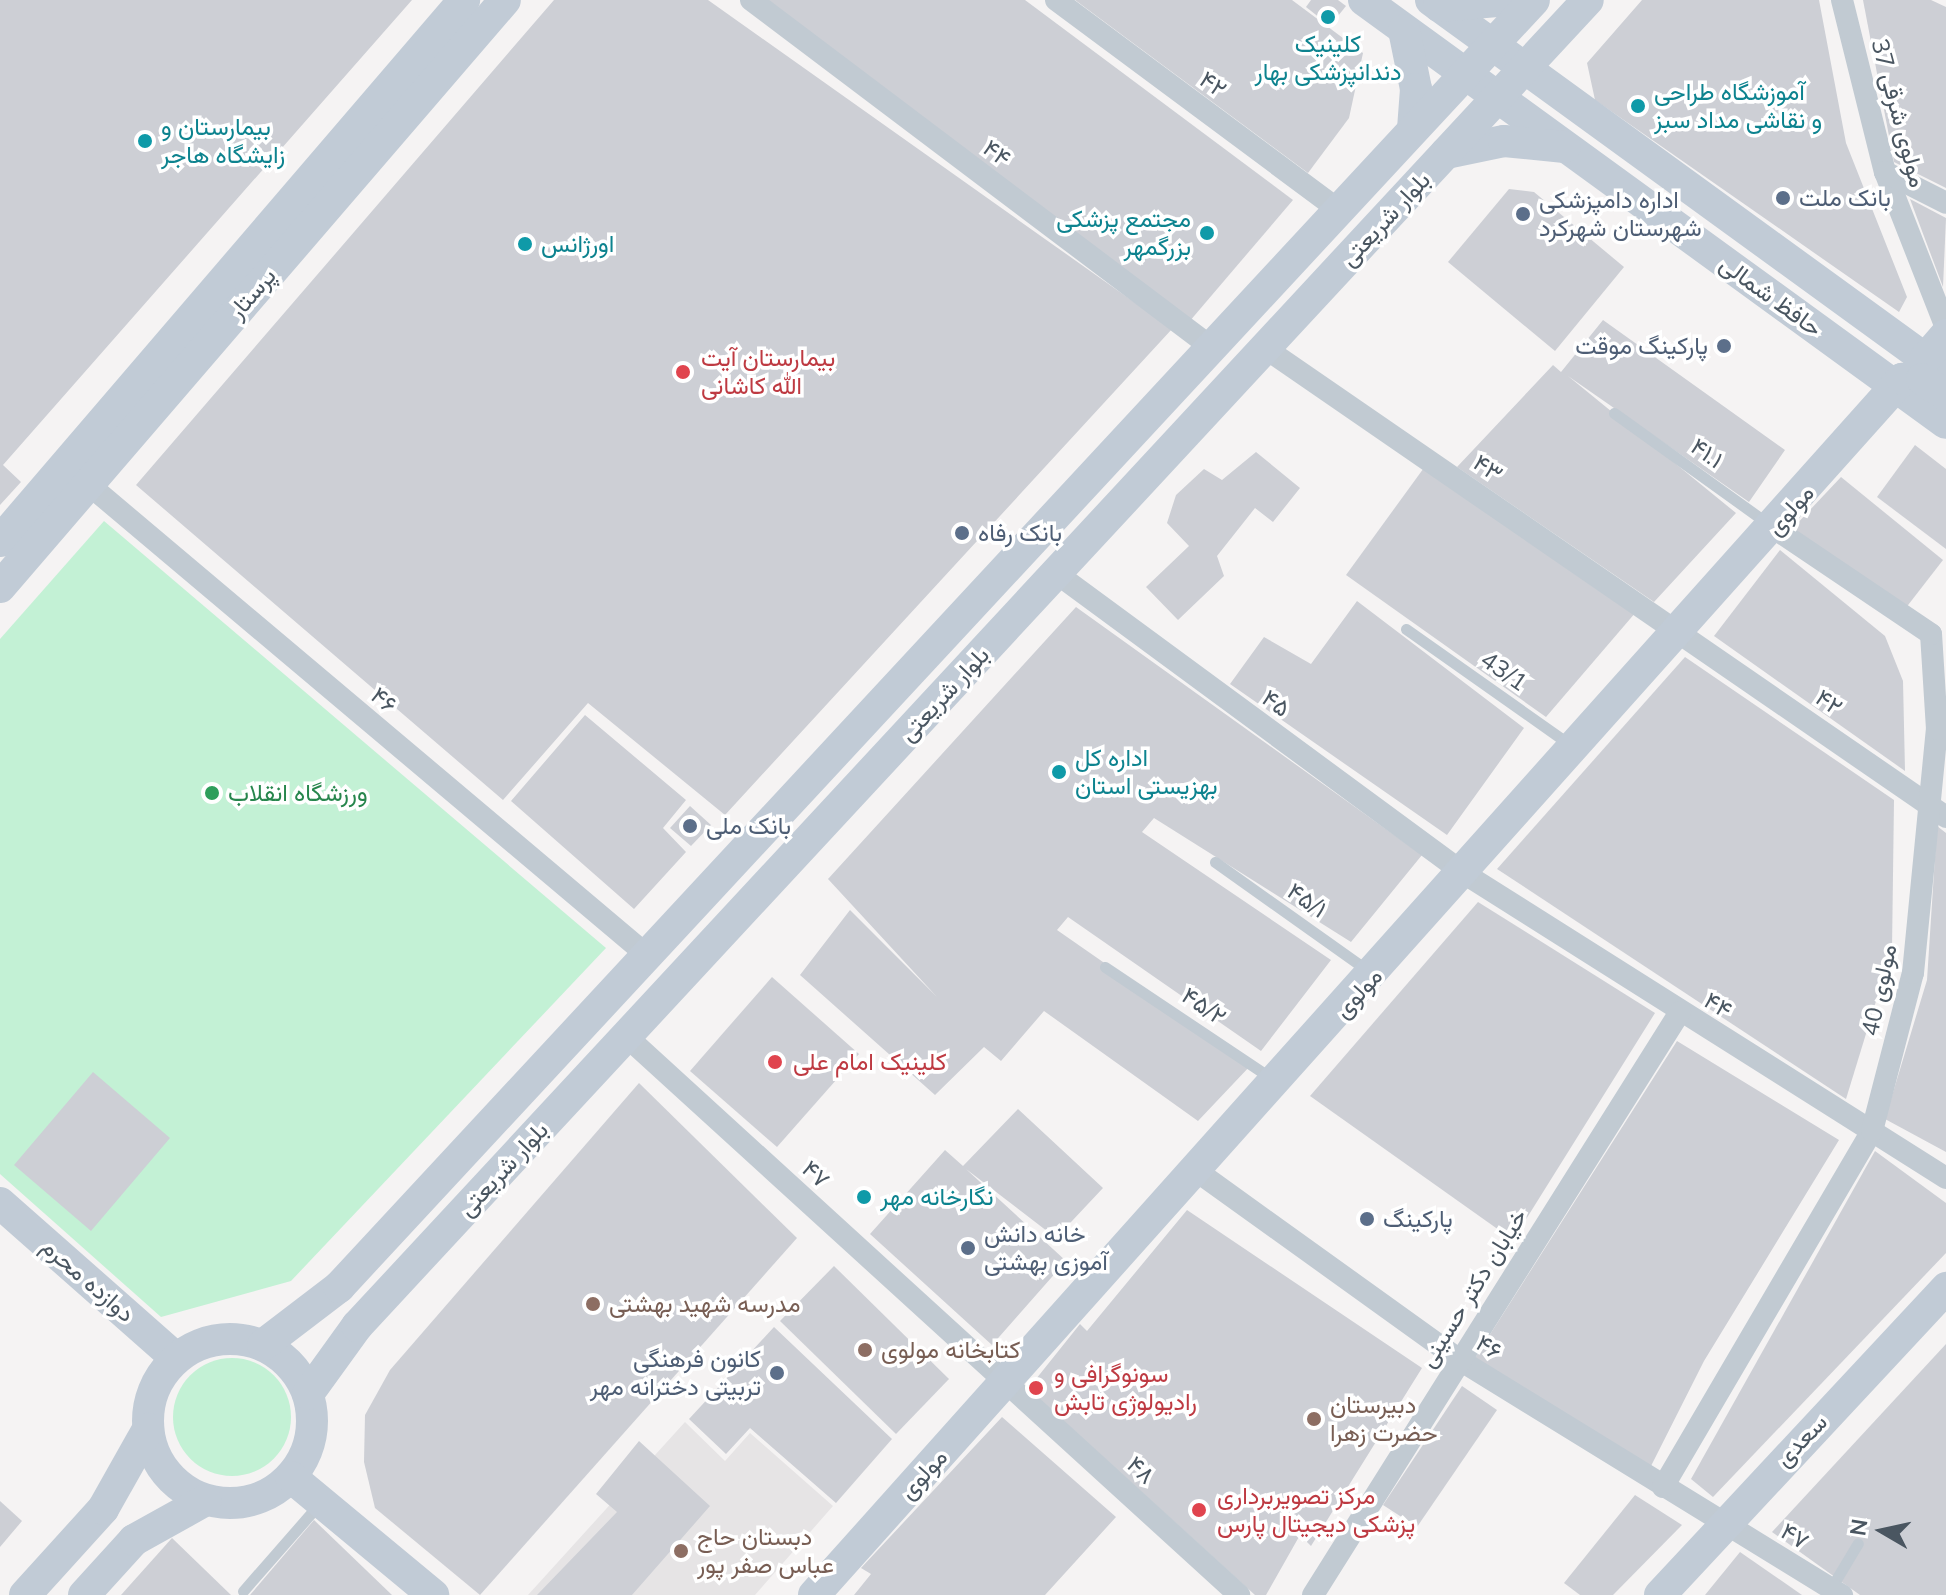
<!DOCTYPE html>
<meta charset="utf-8">
<style>
body{margin:0}
#map{position:relative;width:1946px;height:1595px;overflow:hidden;background:#f5f3f3;font-family:Mulish,Vazirmatn,sans-serif}
div>[style]{position:absolute}
.education>*{inset:0;background:#e6e4e5}
.green>*{inset:0;background:#c3f1d5}
.round{border-radius:50%}
.building>*{inset:0;background:#cdcfd5}
.service>*{height:11px;margin:-5.5px;padding:0 5.5px;transform-origin:5.5px;border-radius:5.5px;background:#c1cad2}
.minor>*{height:22px;margin:-11px;padding:0 11px;transform-origin:11px;border-radius:11px;background:#c1cad2}
.secondary>*{height:32px;margin:-16px;padding:0 16px;transform-origin:16px;border-radius:16px;background:#c1cbd6}
.secondary>.ring{margin:-16px;padding:0;box-sizing:content-box;background:none;border:32px solid #c1cbd6;border-radius:50%}
.dots>*{width:22px;height:22px;translate:-50% -50%;box-sizing:border-box;border:4px solid #fff;border-radius:50%}
span{translate:-50% -50%;white-space:nowrap;text-align:center;line-height:1.15;-webkit-text-stroke:7px #fff;paint-order:stroke}
.culture-label{font-size:24px;color:#0d838f}
.left{translate:0 -50%;text-align:left}
.right{translate:-100% -50%;text-align:right}
.street-label{font-size:24px;color:#4a5661}
.service-label{font-size:24px;color:#4e5e75}
.health-label{font-size:24px;color:#be3a42}
.leisure-label{font-size:24px;color:#27864d}
.education-label{font-size:24px;color:#785e54}
.north{position:absolute;left:1842px;top:1491px;width:80px;height:80px;-webkit-text-stroke:6px #fff;paint-order:stroke;rotate:279deg;font-size:22px;font-weight:700;line-height:32px;text-align:center;color:#4a5661}
.north::after{content:'';display:block;margin:auto;width:28px;height:36px;background:#4a5661;clip-path:polygon(50% 0,100% 100%,50% 72%,0 100%)}
</style>
<div id="map">
<div class="education">
<div style="clip-path:polygon(685px 1422px,725px 1461px,750px 1433px,833px 1506px,755px 1595px,528px 1595px)"></div>
</div>
<div class="green">
<div style="clip-path:polygon(104px 521px,606px 948px,291px 1281px,161px 1317px,0 1174px,0 639px)"></div>
<div class="round" style="left:173px;top:1358px;width:118px;height:118px"></div>
</div>
<div class="building">
<div style="clip-path:polygon(0 0,412px 0,3px 465px,21px 482px,0 505px)"></div>
<div style="clip-path:polygon(554px 0,708px 0,1172px 329px,725px 815px,588px 703px,503px 800px,136px 485px)"></div>
<div style="clip-path:polygon(766px 0,1025px 0,1293px 200px,1189px 322px)"></div>
<div style="clip-path:polygon(1075px 0,1292px 0,1363px 53px,1349px 118px,1308px 173px)"></div>
<div style="clip-path:polygon(1311px 0,1338px 0,1346px 6px,1330px 26px,1306px 7px)"></div>
<div style="clip-path:polygon(1642px 0,1819px 0,1846px 143px,1907px 297px,1899px 312px,1595px 100px,1587px 63px)"></div>
<div style="clip-path:polygon(1863px 0,1931px 0,1946px 7px,1946px 188px,1894px 162px)"></div>
<div style="clip-path:polygon(1509px 189px,1534px 192px,1624px 267px,1555px 351px,1448px 262px)"></div>
<div style="clip-path:polygon(1910px 199px,1946px 218px,1943px 287px)"></div>
<div style="clip-path:polygon(1603px 320px,1785px 450px,1749px 502px,1568px 376px,1736px 513px,1654px 602px,1457px 467px,1553px 365px,1561px 372px)"></div>
<div style="clip-path:polygon(1915px 445px,1946px 469px,1946px 549px,1877px 497px)"></div>
<div style="clip-path:polygon(1256px 452px,1300px 488px,1273px 522px,1255px 508px,1217px 556px,1224px 576px,1178px 620px,1146px 587px,1189px 546px,1167px 523px,1176px 495px,1204px 469px,1222px 480px)"></div>
<div style="clip-path:polygon(1426px 465px,1636px 612px,1546px 717px,1346px 575px)"></div>
<div style="clip-path:polygon(1841px 477px,1943px 560px,1905px 609px,1792px 529px)"></div>
<div style="clip-path:polygon(1780px 550px,1885px 636px,1903px 681px,1905px 771px,1714px 636px)"></div>
<div style="clip-path:polygon(1357px 601px,1524px 728px,1447px 835px,1230px 684px,1264px 637px,1311px 664px)"></div>
<div style="clip-path:polygon(1076px 607px,1422px 855px,1351px 942px,1154px 818px,1142px 832px,1331px 960px,1261px 1051px,1068px 917px,1057px 930px,1251px 1065px,1198px 1121px,1044px 1011px,1001px 1061px,984px 1047px,935px 1095px,800px 975px,850px 910px,937px 997px,828px 879px)"></div>
<div style="clip-path:polygon(1685px 657px,1894px 800px,1892px 949px,1846px 1099px,1497px 869px)"></div>
<div style="clip-path:polygon(585px 715px,686px 800px,663px 828px,686px 852px,634px 909px,511px 801px)"></div>
<div style="clip-path:polygon(690px 806px,711px 825px,691px 846px,670px 828px)"></div>
<div style="clip-path:polygon(1937px 826px,1946px 833px,1946px 1152px,1885px 1119px,1927px 980px)"></div>
<div style="clip-path:polygon(1478px 902px,1655px 1013px,1513px 1240px,1310px 1096px)"></div>
<div style="clip-path:polygon(772px 977px,859px 1054px,777px 1147px,690px 1071px)"></div>
<div style="clip-path:polygon(1677px 1041px,1839px 1140px,1704px 1361px,1651px 1466px,1475px 1358px)"></div>
<div style="clip-path:polygon(93px 1072px,170px 1138px,91px 1231px,14px 1165px)"></div>
<div style="clip-path:polygon(639px 1083px,797px 1238px,480px 1595px,375px 1508px,364px 1462px,365px 1415px,390px 1370px)"></div>
<div style="clip-path:polygon(1018px 1109px,1103px 1188px,1056px 1238px,966px 1169px,1066px 1261px,992px 1345px,870px 1234px,945px 1150px,963px 1166px)"></div>
<div style="clip-path:polygon(1875px 1151px,1946px 1203px,1946px 1253px,1713px 1497px,1691px 1479px)"></div>
<div style="clip-path:polygon(1187px 1210px,1422px 1368px,1311px 1546px,1300px 1535px,1266px 1595px,1255px 1595px,1028px 1389px,1080px 1324px,1087px 1331px)"></div>
<div style="clip-path:polygon(834px 1266px,949px 1379px,896px 1434px,780px 1321px)"></div>
<div style="clip-path:polygon(774px 1327px,892px 1439px,836px 1503px,750px 1428px,726px 1454px,689px 1419px)"></div>
<div style="clip-path:polygon(1946px 1344px,1946px 1595px,1860px 1595px,1772px 1532px)"></div>
<div style="clip-path:polygon(1462px 1386px,1497px 1410px,1417px 1527px,1383px 1505px)"></div>
<div style="clip-path:polygon(1002px 1417px,1116px 1517px,1045px 1595px,854px 1595px,871px 1574px,861px 1568px)"></div>
<div style="clip-path:polygon(639px 1441px,710px 1506px,632px 1595px,537px 1595px,617px 1512px,596px 1494px)"></div>
<div style="clip-path:polygon(1635px 1495px,1682px 1525px,1613px 1595px,1580px 1595px,1564px 1583px)"></div>
<div style="clip-path:polygon(0 1501px,22px 1521px,0 1547px)"></div>
<div style="clip-path:polygon(314px 1520px,392px 1595px,250px 1595px)"></div>
<div style="clip-path:polygon(172px 1538px,231px 1595px,121px 1595px)"></div>
<div style="clip-path:polygon(1740px 1552px,1802px 1595px,1705px 1595px)"></div>
</div>
<div class="service">
<div style="left:1614px;top:413px;width:188px;rotate:35.7deg"></div>
<div style="left:1406px;top:629px;width:199px;rotate:35.2deg"></div>
<div style="left:1215px;top:862px;width:186px;rotate:35.4deg"></div>
<div style="left:1105px;top:967px;width:200px;rotate:33.8deg"></div>
<div style="left:1831px;top:1588px;width:52px;rotate:-59deg"></div>
<div style="left:243px;top:1591px;width:117px;rotate:-48.8deg"></div>
</div>
<div class="minor">
<div style="left:751px;top:0;width:576px;rotate:37.03deg"></div>
<div style="left:1056px;top:0;width:352px;rotate:36.6deg"></div>
<div style="left:1842px;top:0;width:177px;rotate:76deg"></div>
<div style="left:1885px;top:172px;width:168px;rotate:68.6deg"></div>
<div style="left:1885px;top:172px;width:68px;rotate:26.9deg"></div>
<div style="left:1265px;top:348px;width:827px;rotate:34.55deg"></div>
<div style="left:88px;top:484px;width:731px;rotate:40.12deg"></div>
<div style="left:1056px;top:573px;width:508px;rotate:36.35deg"></div>
<div style="left:1465px;top:874px;width:569px;rotate:32.29deg"></div>
<div style="left:626px;top:1036px;width:830px;rotate:42.36deg"></div>
<div style="left:1198px;top:1172px;width:320px;rotate:35.7deg"></div>
<div style="left:1458px;top:1359px;width:451px;rotate:31.6deg"></div>
<div style="left:1663px;top:1487px;width:413px;rotate:-59.6deg"></div>
<div style="left:1872px;top:1131px;width:163px;rotate:-75.5deg"></div>
<div style="left:1913px;top:973px;width:245px;rotate:-84.4deg"></div>
<div style="left:1937px;top:729px;width:95px;rotate:-93.6deg"></div>
<div style="left:1931px;top:634px;width:189px;rotate:-146deg"></div>
<div style="left:1313px;top:1595px;width:689px;rotate:-57.81deg"></div>
</div>
<div class="secondary">
<div style="left:1364px;top:0;width:719px;rotate:36.01deg"></div>
<div style="left:1431px;top:0;width:636px;rotate:35.99deg"></div>
<div style="left:1439px;top:6px;width:70px;rotate:-4.9deg"></div>
<div style="left:1404px;top:30px;width:60px;rotate:78.5deg"></div>
<div style="left:1416px;top:89px;width:40px;rotate:94.3deg"></div>
<div style="left:1446px;top:153px;width:59px;rotate:-11.7deg"></div>
<div style="left:1504px;top:141px;width:61px;rotate:5.6deg"></div>
<div style="left:1925px;top:359px;width:32px;rotate:-49deg"></div>
<div style="left:0;top:541px;width:713px;rotate:-49.38deg"></div>
<div style="left:0;top:587px;width:774px;rotate:-49.29deg"></div>
<div style="left:0;top:1203px;width:235px;rotate:41.4deg"></div>
<div class="ring" style="left:148px;top:1339px;width:132px;height:132px"></div>
<div style="left:263px;top:1345px;width:96px;rotate:-37.3deg"></div>
<div style="left:339px;top:1287px;width:1756px;rotate:-47.12deg"></div>
<div style="left:308px;top:1394px;width:84px;rotate:-54.2deg"></div>
<div style="left:357px;top:1326px;width:1809px;rotate:-47.13deg"></div>
<div style="left:291px;top:1477px;width:185px;rotate:39.7deg"></div>
<div style="left:25px;top:1595px;width:116px;rotate:-47.8deg"></div>
<div style="left:103px;top:1509px;width:92px;rotate:-60.6deg"></div>
<div style="left:84px;top:1595px;width:74px;rotate:-47.7deg"></div>
<div style="left:134px;top:1540px;width:82px;rotate:-29.1deg"></div>
<div style="left:814px;top:1595px;width:1632px;rotate:-48.18deg"></div>
<div style="left:1902px;top:379px;width:20px"></div>
<div style="left:1922px;top:379px;width:29px;rotate:34deg"></div>
<div style="left:1660px;top:1595px;width:420px;rotate:-47deg"></div>
</div>
<div class="dots">
<div style="left:1328px;top:17px;background:#0f9aa8"></div>
<div style="left:1638px;top:106px;background:#0f9aa8"></div>
<div style="left:145px;top:141px;background:#0f9aa8"></div>
<div style="left:1783px;top:198px;background:#5c6f8a"></div>
<div style="left:1523px;top:214px;background:#5c6f8a"></div>
<div style="left:1207px;top:233px;background:#0f9aa8"></div>
<div style="left:525px;top:244px;background:#0f9aa8"></div>
<div style="left:1724px;top:346px;background:#5c6f8a"></div>
<div style="left:683px;top:372px;background:#e0444e"></div>
<div style="left:962px;top:533px;background:#5c6f8a"></div>
<div style="left:1059px;top:772px;background:#0f9aa8"></div>
<div style="left:212px;top:793px;background:#2e9e5b"></div>
<div style="left:690px;top:826px;background:#5c6f8a"></div>
<div style="left:775px;top:1062px;background:#e0444e"></div>
<div style="left:864px;top:1197px;background:#0f9aa8"></div>
<div style="left:1367px;top:1219px;background:#5c6f8a"></div>
<div style="left:968px;top:1248px;background:#5c6f8a"></div>
<div style="left:593px;top:1304px;background:#8d6e63"></div>
<div style="left:865px;top:1350px;background:#8d6e63"></div>
<div style="left:777px;top:1373px;background:#5c6f8a"></div>
<div style="left:1036px;top:1388px;background:#e0444e"></div>
<div style="left:1314px;top:1419px;background:#8d6e63"></div>
<div style="left:1199px;top:1510px;background:#e0444e"></div>
<div style="left:681px;top:1551px;background:#8d6e63"></div>
</div>
<div class="culture-label">
<span style="left:1328px;top:58px">کلینیک<br>دندانپزشکی بهار</span>
<span class="left" style="left:1654px;top:106px">آموزشگاه طراحی<br>و نقاشی مداد سبز</span>
<span class="left" style="left:161px;top:141px">بیمارستان و<br>زایشگاه هاجر</span>
<span class="right" style="left:1191px;top:233px">مجتمع پزشکی<br>بزرگمهر</span>
<span class="left" style="left:541px;top:244px">اورژانس</span>
<span class="left" style="left:1075px;top:772px">اداره کل<br>بهزیستی استان</span>
<span class="left" style="left:880px;top:1197px">نگارخانه مهر</span>
</div>
<div class="street-label">
<span style="left:1213px;top:84px;rotate:36deg">۴۲</span>
<span style="left:1899px;top:113px;rotate:75deg">مولوی شرقی 37</span>
<span style="left:997px;top:153px;rotate:37deg">۴۴</span>
<span style="left:1385px;top:219px;rotate:-47deg">بلوار شریعتی</span>
<span style="left:252px;top:293px;rotate:-49deg">پرستار</span>
<span style="left:1771px;top:296px;rotate:36deg">حافظ شمالی</span>
<span style="left:1707px;top:453px;rotate:36deg">۴۱.۱</span>
<span style="left:1488px;top:468px;rotate:34deg">۴۳</span>
<span style="left:1790px;top:510px;rotate:-49deg">مولوی</span>
<span style="left:1504px;top:671px;rotate:35deg">43/1</span>
<span style="left:944px;top:694px;rotate:-47deg">بلوار شریعتی</span>
<span style="left:384px;top:700px;rotate:40deg">۴۶</span>
<span style="left:1829px;top:702px;rotate:35deg">۴۲</span>
<span style="left:1276px;top:703px;rotate:36deg">۴۵</span>
<span style="left:1307px;top:900px;rotate:35deg">۴۵/۱</span>
<span style="left:1879px;top:990px;rotate:-78deg">مولوی 40</span>
<span style="left:1358px;top:993px;rotate:-48deg">مولوی</span>
<span style="left:1718px;top:1005px;rotate:32deg">۴۴</span>
<span style="left:1204px;top:1006px;rotate:34deg">۴۵/۲</span>
<span style="left:503px;top:1169px;rotate:-47deg">بلوار شریعتی</span>
<span style="left:816px;top:1174px;rotate:42deg">۴۷</span>
<span style="left:88px;top:1280px;rotate:41deg">دوازده محرم</span>
<span style="left:1473px;top:1288px;rotate:-58deg">خیابان دکتر حسینی</span>
<span style="left:1489px;top:1347px;rotate:32deg">۴۶</span>
<span style="left:1801px;top:1440px;rotate:-46deg">سعدی</span>
<span style="left:1141px;top:1470px;rotate:43deg">۴۸</span>
<span style="left:923px;top:1474px;rotate:-48deg">مولوی</span>
<span style="left:1795px;top:1536px;rotate:31deg">۴۷</span>
</div>
<div class="service-label">
<span class="left" style="left:1799px;top:198px">بانک ملت</span>
<span class="left" style="left:1539px;top:214px">اداره دامپزشکی<br>شهرستان شهرکرد</span>
<span class="right" style="left:1708px;top:346px">پارکینگ موقت</span>
<span class="left" style="left:978px;top:533px">بانک رفاه</span>
<span class="left" style="left:706px;top:826px">بانک ملی</span>
<span class="left" style="left:1383px;top:1219px">پارکینگ</span>
<span class="left" style="left:984px;top:1248px">خانه دانش<br>آموزی بهشتی</span>
<span class="right" style="left:761px;top:1373px">کانون فرهنگی<br>تربیتی دخترانه مهر</span>
</div>
<div class="health-label">
<span class="left" style="left:701px;top:372px">بیمارستان آیت<br>الله کاشانی</span>
<span class="left" style="left:793px;top:1062px">کلینیک امام علی</span>
<span class="left" style="left:1054px;top:1388px">سونوگرافی و<br>رادیولوژی تابش</span>
<span class="left" style="left:1217px;top:1510px">مرکز تصویربرداری<br>پزشکی دیجیتال پارس</span>
</div>
<div class="leisure-label">
<span class="left" style="left:228px;top:793px">ورزشگاه انقلاب</span>
</div>
<div class="education-label">
<span class="left" style="left:609px;top:1304px">مدرسه شهید بهشتی</span>
<span class="left" style="left:881px;top:1350px">کتابخانه مولوی</span>
<span class="left" style="left:1330px;top:1419px">دبیرستان<br>حضرت زهرا</span>
<span class="left" style="left:697px;top:1551px">دبستان حاج<br>عباس صفر پور</span>
</div>
<div class="north">N</div>
</div>
